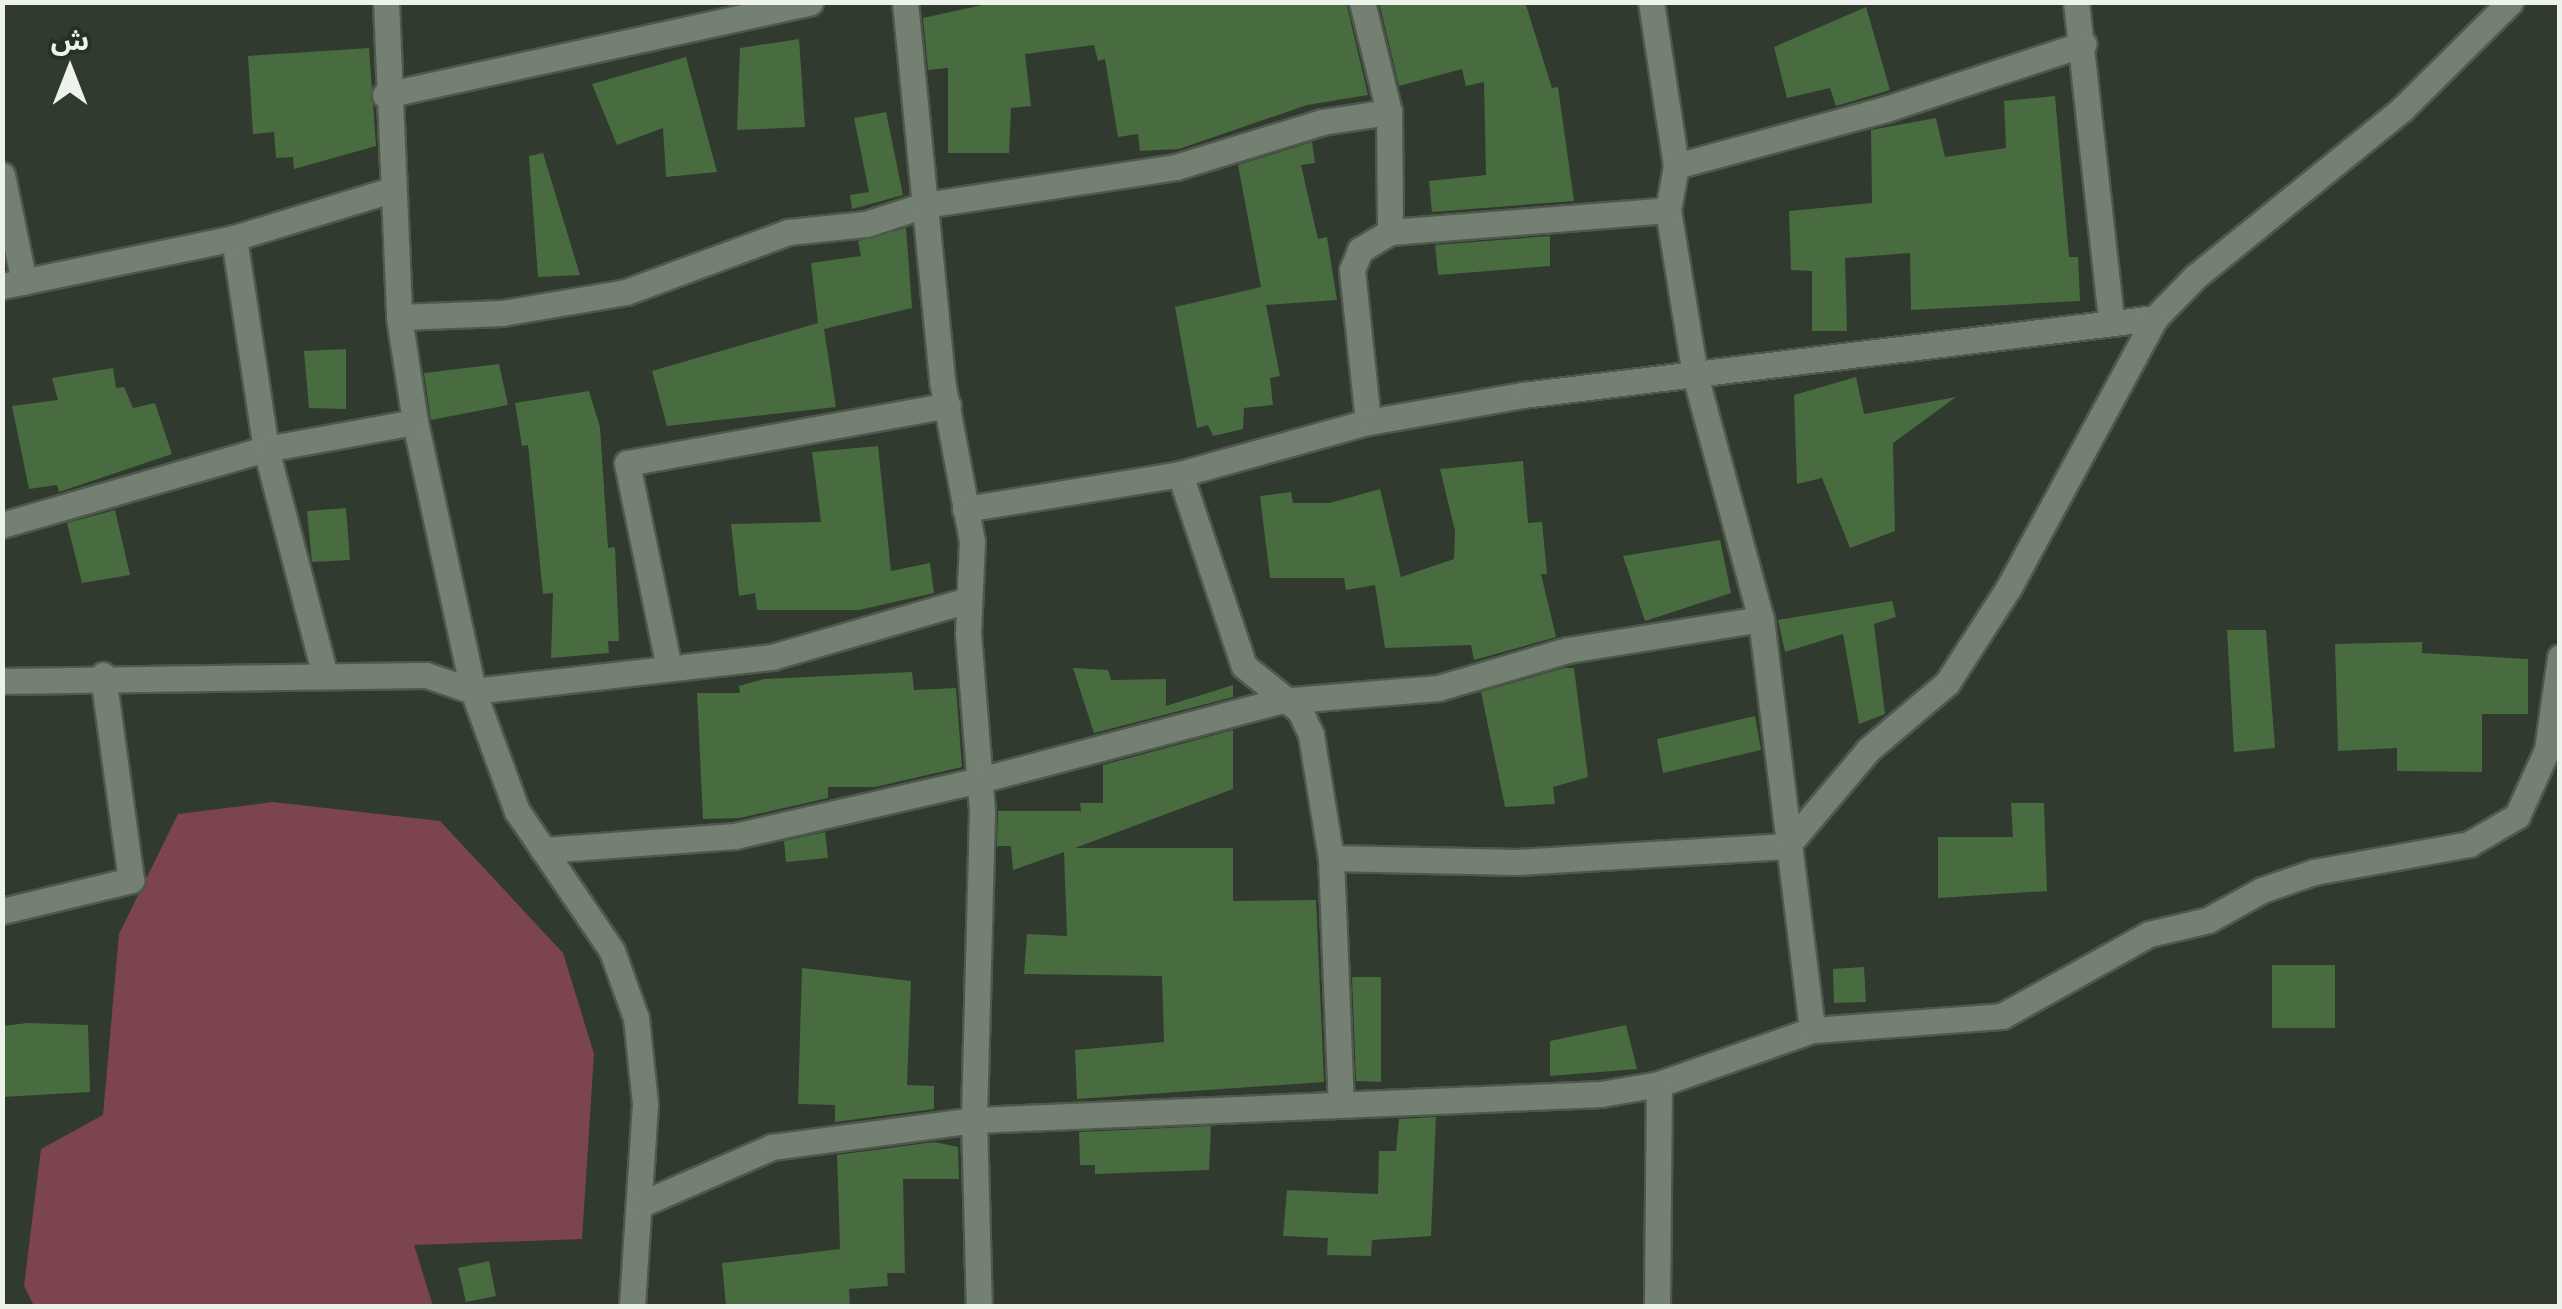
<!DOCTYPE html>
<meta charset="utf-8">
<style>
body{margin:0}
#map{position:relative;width:2562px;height:1309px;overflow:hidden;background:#303a2e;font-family:"Archivo Narrow","Noto Sans Arabic",sans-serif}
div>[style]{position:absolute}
.green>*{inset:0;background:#7c454d}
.building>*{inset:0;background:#486b40}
.roads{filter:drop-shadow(2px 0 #4f584d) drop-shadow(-2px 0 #4f584d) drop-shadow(0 2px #4f584d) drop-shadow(0 -2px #4f584d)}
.minor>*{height:25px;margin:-12.5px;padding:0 12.5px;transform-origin:12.5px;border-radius:12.5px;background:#748071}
span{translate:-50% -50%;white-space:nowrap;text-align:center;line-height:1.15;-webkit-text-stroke:8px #263024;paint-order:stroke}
.frame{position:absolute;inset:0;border:5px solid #edf3eb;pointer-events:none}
.north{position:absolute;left:20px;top:20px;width:100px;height:100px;-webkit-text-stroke:8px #263024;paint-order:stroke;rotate:0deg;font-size:28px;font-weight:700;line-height:40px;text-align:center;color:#edf3eb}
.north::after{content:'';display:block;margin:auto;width:35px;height:45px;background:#edf3eb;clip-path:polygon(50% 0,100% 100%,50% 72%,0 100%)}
</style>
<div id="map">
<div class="green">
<div style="clip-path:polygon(273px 802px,440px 821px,563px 953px,594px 1054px,582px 1239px,414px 1245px,433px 1306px,34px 1306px,24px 1286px,41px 1149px,103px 1115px,119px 934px,178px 814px)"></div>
</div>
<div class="building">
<div style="clip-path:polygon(996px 2px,1346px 2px,1368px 95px,1307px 105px,1179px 149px,1140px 151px,1138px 134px,1118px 137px,1105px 59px,1098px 61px,1094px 45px,1025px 54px,1031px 106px,1011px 108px,1009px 153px,948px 153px,948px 68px,928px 70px,923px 18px)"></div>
<div style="clip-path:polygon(1379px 2px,1525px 2px,1552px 88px,1558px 87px,1574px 201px,1432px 212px,1429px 181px,1486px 175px,1484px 82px,1466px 86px,1462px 69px,1399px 86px)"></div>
<div style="clip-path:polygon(1866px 7px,1890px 90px,1836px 106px,1830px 88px,1787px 98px,1774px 47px)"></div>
<div style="clip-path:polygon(799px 39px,805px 127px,737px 130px,740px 48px)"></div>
<div style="clip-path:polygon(369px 48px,376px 146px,294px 169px,293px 157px,276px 158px,274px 132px,253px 134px,248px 56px)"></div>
<div style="clip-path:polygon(686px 57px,717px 172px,666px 177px,663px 128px,617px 145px,592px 84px)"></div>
<div style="clip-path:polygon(2055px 96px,2069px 257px,2078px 257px,2080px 301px,1911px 310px,1910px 253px,1845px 258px,1847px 331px,1812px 331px,1812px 271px,1791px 270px,1789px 211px,1872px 203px,1871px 130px,1936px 118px,1945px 157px,2006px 148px,2004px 101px)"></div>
<div style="clip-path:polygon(886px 112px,903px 195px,852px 209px,850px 195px,869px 192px,854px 118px)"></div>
<div style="clip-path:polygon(1312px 142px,1315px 163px,1301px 165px,1318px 239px,1327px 237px,1337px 300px,1266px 305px,1280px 376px,1270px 378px,1273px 405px,1244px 408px,1243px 429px,1213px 436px,1208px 425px,1197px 428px,1175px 307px,1261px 287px,1238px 165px)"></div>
<div style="clip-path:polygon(543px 153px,580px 275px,538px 277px,529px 156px)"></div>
<div style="clip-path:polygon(906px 228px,912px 308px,824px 329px,836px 407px,667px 426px,652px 371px,818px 323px,811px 263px,861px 256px,858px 241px)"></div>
<div style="clip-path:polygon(1550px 236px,1550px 266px,1438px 275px,1435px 245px)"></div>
<div style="clip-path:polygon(346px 349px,346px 409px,309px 408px,304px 351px)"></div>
<div style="clip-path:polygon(499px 364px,508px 405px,431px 420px,424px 373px)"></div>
<div style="clip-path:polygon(113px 368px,116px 388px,124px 387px,133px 408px,155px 403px,172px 454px,59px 492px,57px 485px,29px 489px,12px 406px,58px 400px,52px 378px)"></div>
<div style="clip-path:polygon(1856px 377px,1864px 414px,1956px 397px,1893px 443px,1895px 531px,1850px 548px,1822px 478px,1797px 484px,1794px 395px)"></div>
<div style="clip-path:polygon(589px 391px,600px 427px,608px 548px,615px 547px,619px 641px,608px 641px,609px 653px,551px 658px,553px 593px,543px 594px,528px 445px,522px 446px,515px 403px)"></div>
<div style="clip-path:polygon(878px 446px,891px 571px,930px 563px,934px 593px,859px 610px,757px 610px,755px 593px,739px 596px,731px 524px,821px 522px,812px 452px)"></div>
<div style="clip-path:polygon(1523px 461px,1528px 523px,1542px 522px,1547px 574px,1541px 574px,1556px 637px,1474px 660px,1471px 645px,1385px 648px,1375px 585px,1346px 590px,1344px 578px,1270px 578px,1260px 496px,1291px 492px,1293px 503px,1330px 503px,1380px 489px,1401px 577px,1454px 559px,1455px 531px,1440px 469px)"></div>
<div style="clip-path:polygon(346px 508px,350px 560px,312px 562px,307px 511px)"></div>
<div style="clip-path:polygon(115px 510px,130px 575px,82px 583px,67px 523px)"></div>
<div style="clip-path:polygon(1720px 540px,1731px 593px,1645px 621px,1623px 556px)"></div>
<div style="clip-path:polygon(1892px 601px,1896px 617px,1874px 624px,1885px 714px,1859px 724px,1843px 634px,1785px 652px,1778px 620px)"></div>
<div style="clip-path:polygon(2227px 630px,2266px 630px,2275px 748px,2234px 752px)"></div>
<div style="clip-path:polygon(2422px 642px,2422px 653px,2528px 659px,2528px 714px,2482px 714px,2482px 772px,2397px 771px,2397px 748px,2338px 751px,2335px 644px)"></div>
<div style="clip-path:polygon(1073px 668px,1108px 670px,1111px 680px,1166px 679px,1166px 706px,1233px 685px,1233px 697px,1094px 733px)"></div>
<div style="clip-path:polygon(1564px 668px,1574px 668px,1588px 777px,1553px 787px,1555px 804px,1505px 807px,1481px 692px)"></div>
<div style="clip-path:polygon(912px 672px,914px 690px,956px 688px,962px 767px,875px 787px,828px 787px,828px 798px,740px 818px,703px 819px,697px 693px,740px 693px,739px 686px,764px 679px)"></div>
<div style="clip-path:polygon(1755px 716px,1761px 750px,1663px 773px,1657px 739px)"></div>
<div style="clip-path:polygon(1233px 730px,1233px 789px,1075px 848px,1233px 848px,1233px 901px,1316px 900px,1324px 1082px,1077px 1099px,1075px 1050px,1164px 1042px,1162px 976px,1024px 974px,1027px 934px,1067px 936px,1064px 852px,1013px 870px,1011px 846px,997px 846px,998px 811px,1081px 811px,1080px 803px,1103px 803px,1103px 765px)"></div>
<div style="clip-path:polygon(2011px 803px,2044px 803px,2047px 891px,1938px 898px,1938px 837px,2013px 837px)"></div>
<div style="clip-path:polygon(825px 832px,828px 858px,786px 862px,784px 841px)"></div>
<div style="clip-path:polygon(2272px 965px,2335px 965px,2335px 1028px,2272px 1028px)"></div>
<div style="clip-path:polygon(1864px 967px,1866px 1002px,1834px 1003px,1833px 969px)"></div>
<div style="clip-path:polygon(802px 968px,911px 981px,907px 1085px,934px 1086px,934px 1109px,835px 1122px,835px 1105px,798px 1104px)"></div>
<div style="clip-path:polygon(1352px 977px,1381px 977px,1381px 1082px,1356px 1081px)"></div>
<div style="clip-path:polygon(28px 1023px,88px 1025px,90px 1092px,2px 1097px,2px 1026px)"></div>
<div style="clip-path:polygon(1626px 1025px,1637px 1069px,1550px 1076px,1550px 1041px)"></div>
<div style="clip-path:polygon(1436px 1117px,1431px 1236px,1372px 1240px,1371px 1256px,1327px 1255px,1328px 1238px,1283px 1236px,1287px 1190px,1378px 1194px,1379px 1151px,1396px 1151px,1399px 1119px)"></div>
<div style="clip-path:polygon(1211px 1126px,1209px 1170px,1095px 1174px,1095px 1165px,1080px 1165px,1079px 1132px)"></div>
<div style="clip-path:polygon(934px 1142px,958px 1147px,959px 1179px,903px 1179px,905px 1273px,887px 1273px,888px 1286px,849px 1289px,850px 1306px,726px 1306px,722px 1263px,840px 1249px,837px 1155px)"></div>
<div style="clip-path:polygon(489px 1261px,496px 1296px,466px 1302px,458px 1268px)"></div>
</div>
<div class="roads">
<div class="minor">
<div style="left:386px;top:2px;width:315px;rotate:87.6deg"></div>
<div style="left:399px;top:317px;width:106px;rotate:81.3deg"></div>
<div style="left:415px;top:422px;width:275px;rotate:77.8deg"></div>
<div style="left:473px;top:691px;width:128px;rotate:69.9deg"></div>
<div style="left:517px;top:811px;width:169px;rotate:55.8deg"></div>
<div style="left:612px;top:951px;width:71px;rotate:70.3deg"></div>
<div style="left:636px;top:1018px;width:86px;rotate:84deg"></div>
<div style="left:645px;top:1104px;width:202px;rotate:93.7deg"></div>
<div style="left:905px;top:2px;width:381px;rotate:84.4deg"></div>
<div style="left:942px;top:381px;width:163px;rotate:79.4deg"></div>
<div style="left:972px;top:541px;width:92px;rotate:92.5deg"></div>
<div style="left:968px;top:633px;width:179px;rotate:85.5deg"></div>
<div style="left:982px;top:811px;width:309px;rotate:91.5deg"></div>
<div style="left:974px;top:1120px;width:186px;rotate:88.5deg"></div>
<div style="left:1362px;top:2px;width:113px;rotate:76.2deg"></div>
<div style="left:1389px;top:112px;width:120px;rotate:89.5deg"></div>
<div style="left:1651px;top:2px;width:166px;rotate:81.3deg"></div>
<div style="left:1676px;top:166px;width:45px;rotate:100.3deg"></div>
<div style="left:1668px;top:210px;width:167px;rotate:80.7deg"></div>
<div style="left:1695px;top:375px;width:253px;rotate:74.9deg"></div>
<div style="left:1761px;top:619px;width:414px;rotate:82.9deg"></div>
<div style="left:2076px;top:2px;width:320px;rotate:83.7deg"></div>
<div style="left:385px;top:95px;width:435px;rotate:-12.3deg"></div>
<div style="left:1676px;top:166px;width:218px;rotate:-15.2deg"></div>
<div style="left:1886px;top:109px;width:208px;rotate:-18.2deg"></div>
<div style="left:2px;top:175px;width:109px;rotate:78.4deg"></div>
<div style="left:234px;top:238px;width:213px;rotate:81.4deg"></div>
<div style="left:266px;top:449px;width:234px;rotate:75.4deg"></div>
<div style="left:2px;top:286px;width:237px;rotate:-11.7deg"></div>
<div style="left:234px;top:238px;width:164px;rotate:-17deg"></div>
<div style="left:399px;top:317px;width:103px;rotate:-2.2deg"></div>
<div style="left:502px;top:313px;width:126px;rotate:-9.6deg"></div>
<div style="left:626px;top:292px;width:173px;rotate:-20.3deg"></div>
<div style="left:788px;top:232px;width:78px;rotate:-5.9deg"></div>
<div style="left:866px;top:224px;width:62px;rotate:-17.9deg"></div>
<div style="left:925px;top:205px;width:254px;rotate:-8.6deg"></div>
<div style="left:1176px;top:167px;width:153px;rotate:-17.1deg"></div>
<div style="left:1322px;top:122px;width:68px;rotate:-8.5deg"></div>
<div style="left:1368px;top:422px;width:153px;rotate:-96deg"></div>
<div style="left:1352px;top:270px;width:22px;rotate:-68deg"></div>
<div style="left:1360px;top:250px;width:35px;rotate:-31deg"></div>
<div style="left:1390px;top:232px;width:279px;rotate:-4.5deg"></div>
<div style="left:1180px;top:474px;width:202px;rotate:71.6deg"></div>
<div style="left:1244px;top:666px;width:72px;rotate:38.8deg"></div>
<div style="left:1300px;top:711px;width:26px;rotate:65deg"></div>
<div style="left:1311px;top:735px;width:125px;rotate:80.8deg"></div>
<div style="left:1331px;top:858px;width:244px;rotate:87.7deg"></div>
<div style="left:965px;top:509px;width:218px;rotate:-9.2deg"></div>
<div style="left:1180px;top:474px;width:195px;rotate:-15.5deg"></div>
<div style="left:1368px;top:422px;width:157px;rotate:-9.9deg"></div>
<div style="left:1523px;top:395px;width:637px;rotate:-6.95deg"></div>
<div style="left:2155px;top:318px;width:59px;rotate:-45.7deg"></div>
<div style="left:2196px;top:276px;width:265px;rotate:-39deg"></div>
<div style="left:2402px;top:109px;width:152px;rotate:-44.7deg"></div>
<div style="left:2px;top:525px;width:275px;rotate:-16.1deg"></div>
<div style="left:266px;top:449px;width:151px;rotate:-10.3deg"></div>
<div style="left:669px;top:668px;width:209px;rotate:-101.6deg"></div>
<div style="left:627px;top:463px;width:326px;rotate:-10.2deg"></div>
<div style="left:2px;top:681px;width:424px;rotate:-0.8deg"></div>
<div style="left:426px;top:675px;width:50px;rotate:18.8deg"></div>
<div style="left:473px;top:691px;width:301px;rotate:-6.5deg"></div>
<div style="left:772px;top:657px;width:204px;rotate:-16.2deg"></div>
<div style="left:543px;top:850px;width:193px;rotate:-4.2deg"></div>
<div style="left:735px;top:836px;width:251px;rotate:-12.9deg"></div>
<div style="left:980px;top:780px;width:310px;rotate:-14.8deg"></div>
<div style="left:1280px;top:701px;width:159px;rotate:-4.7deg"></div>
<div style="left:1438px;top:688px;width:135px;rotate:-16.3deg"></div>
<div style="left:1568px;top:650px;width:195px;rotate:-9.1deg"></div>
<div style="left:1331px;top:858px;width:186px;rotate:1.2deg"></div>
<div style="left:1517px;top:862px;width:270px;rotate:-3.4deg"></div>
<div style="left:1787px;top:846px;width:126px;rotate:-49.8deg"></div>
<div style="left:1868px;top:750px;width:104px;rotate:-40.3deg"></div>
<div style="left:1947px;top:683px;width:114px;rotate:-57.1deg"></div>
<div style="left:2009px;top:587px;width:306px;rotate:-61.5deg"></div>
<div style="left:2px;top:911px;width:133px;rotate:-13.5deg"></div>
<div style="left:131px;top:880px;width:207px;rotate:-97.8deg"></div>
<div style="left:639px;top:1205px;width:145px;rotate:-23.6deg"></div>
<div style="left:772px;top:1147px;width:204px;rotate:-7.6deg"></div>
<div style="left:974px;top:1120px;width:628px;rotate:-2.37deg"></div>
<div style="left:1601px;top:1094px;width:59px;rotate:-9.8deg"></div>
<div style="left:1659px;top:1084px;width:162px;rotate:-19.4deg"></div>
<div style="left:1812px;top:1030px;width:191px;rotate:-4.2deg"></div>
<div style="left:2002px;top:1016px;width:168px;rotate:-29.2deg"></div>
<div style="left:2149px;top:934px;width:61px;rotate:-13.3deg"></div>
<div style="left:2208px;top:920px;width:62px;rotate:-29.1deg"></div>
<div style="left:2262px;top:890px;width:55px;rotate:-19.1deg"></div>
<div style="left:2314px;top:872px;width:158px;rotate:-10.2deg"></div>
<div style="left:2469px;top:844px;width:56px;rotate:-30.3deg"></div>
<div style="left:2517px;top:816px;width:72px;rotate:-65.6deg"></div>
<div style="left:2547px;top:750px;width:94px;rotate:-82deg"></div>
<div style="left:1657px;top:1306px;width:222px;rotate:-89.5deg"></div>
</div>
</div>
<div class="frame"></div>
<div class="north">ش</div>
</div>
